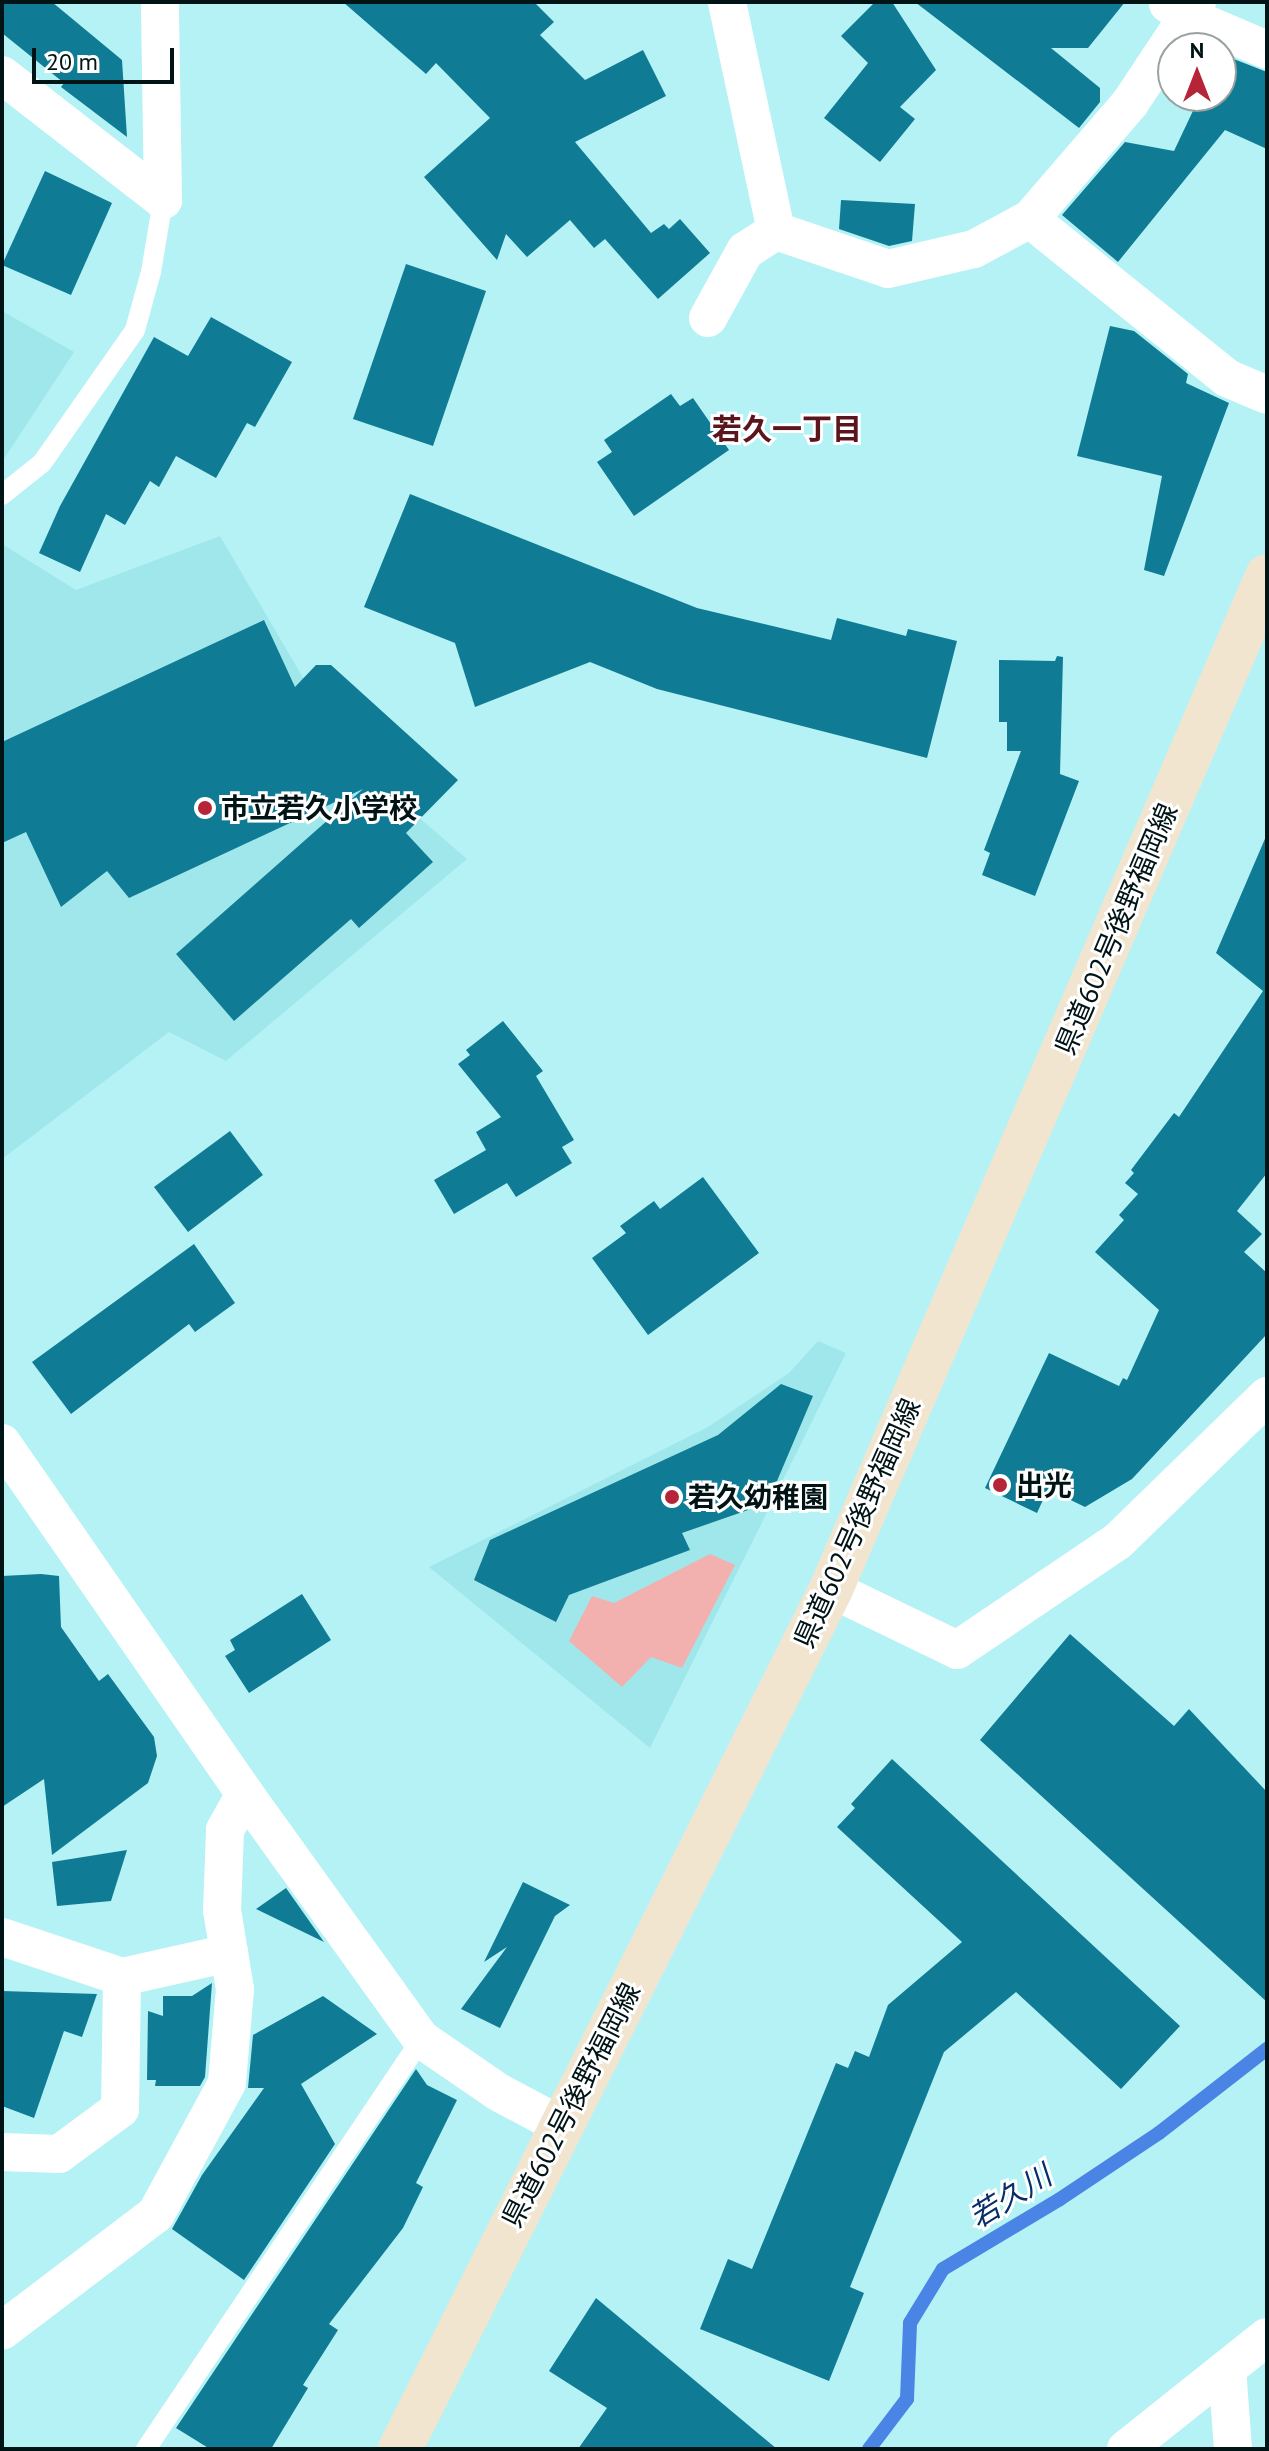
<!DOCTYPE html>
<meta charset="utf-8">
<style>
body{margin:0}
#map{position:relative;width:1269px;height:2451px;overflow:hidden;background:#b5f2f5;font-family:"PT Sans","Noto Sans JP",sans-serif}
div>[style]{position:absolute}
.built>*{inset:0;background:#a0e7eb}
.green>*{inset:0;background:#f2b0af}
.stream>*{height:14px;margin:-7px;padding:0 7px;transform-origin:7px;border-radius:7px;background:#4a84e5}
.building>*{inset:0;background:#107b94}
.service>*{height:20px;margin:-10px;padding:0 10px;transform-origin:10px;border-radius:10px;background:#fff}
.minor>*{height:38px;margin:-19px;padding:0 19px;transform-origin:19px;border-radius:19px;background:#fff}
.secondary>*{height:44px;margin:-22px;padding:0 22px;transform-origin:22px;border-radius:22px;background:#f2e5cf}
.dots>*{width:22px;height:22px;translate:-50% -50%;box-sizing:border-box;border:4px solid #fff;border-radius:50%}
span{translate:-50% -50%;white-space:nowrap;text-align:center;line-height:1.15;-webkit-text-stroke:6px #fff;paint-order:stroke}
.poi-label{font-size:28px;color:#001315;font-weight:700}
.left{translate:0 -50%;text-align:left}
.street-label{font-size:28px;color:#001315}
.neighbourhood-label{font-size:30px;color:#5b151c;font-weight:700}
.water-label{font-size:30px;color:#082e6a;font-style:italic}
.frame{position:absolute;inset:0;border:4px solid #001315;pointer-events:none}
.north{position:absolute;left:1157px;top:32px;width:80px;height:80px;box-sizing:border-box;background:#fff;border:2px solid #99a1a1;border-radius:50%;rotate:0deg;font-size:22px;font-weight:700;line-height:32px;text-align:center;color:#001315}
.north::after{content:'';display:block;margin:auto;width:28px;height:36px;background:#b62438;clip-path:polygon(50% 0,100% 100%,50% 72%,0 100%)}
.scale{position:absolute;left:32px;top:48px;width:142px;height:36px;box-sizing:border-box;border:4px solid #001315;border-top:0;padding-left:10px;font-size:24px;line-height:28px;white-space:nowrap;color:#001315;-webkit-text-stroke:6px #fff;paint-order:stroke}
</style>
<div id="map">
<div class="built">
<div style="clip-path:polygon(2px 311px,74px 352px,2px 462px)"></div>
<div style="clip-path:polygon(220px 536px,350px 758px,467px 859px,226px 1061px,169px 1032px,2px 1159px,2px 544px,76px 590px)"></div>
<div style="clip-path:polygon(818px 1341px,846px 1353px,650px 1748px,429px 1567px,708px 1427px,789px 1373px)"></div>
</div>
<div class="green">
<div style="clip-path:polygon(710px 1554px,735px 1565px,682px 1668px,651px 1657px,622px 1687px,569px 1641px,592px 1596px,614px 1603px)"></div>
</div>
<div class="stream">
<div style="left:869px;top:2449px;width:63px;rotate:-52.8deg"></div>
<div style="left:907px;top:2399px;width:76px;rotate:-87.7deg"></div>
<div style="left:910px;top:2323px;width:63px;rotate:-58.6deg"></div>
<div style="left:943px;top:2269px;width:136px;rotate:-30.9deg"></div>
<div style="left:1060px;top:2199px;width:119px;rotate:-33.7deg"></div>
<div style="left:1159px;top:2133px;width:137px;rotate:-37.9deg"></div>
</div>
<div class="building">
<div style="clip-path:polygon(2px 2px,52px 2px,122px 60px,127px 137px,61px 87px,64px 83px,2px 33px)"></div>
<div style="clip-path:polygon(343px 2px,534px 2px,554px 22px,540px 35px,585px 80px,643px 50px,666px 96px,575px 142px,651px 233px,664px 224px,669px 229px,680px 219px,710px 253px,658px 299px,605px 239px,594px 248px,570px 220px,527px 257px,506px 234px,497px 260px,424px 177px,490px 118px,436px 63px,426px 74px)"></div>
<div style="clip-path:polygon(875px 2px,892px 2px,936px 70px,900px 107px,915px 119px,880px 162px,824px 118px,868px 63px,841px 36px)"></div>
<div style="clip-path:polygon(915px 2px,1125px 2px,1088px 48px,1051px 48px,1100px 88px,1100px 102px,1079px 128px)"></div>
<div style="clip-path:polygon(1221px 54px,1267px 72px,1267px 149px,1225px 130px,1118px 262px,1062px 215px,1125px 142px,1174px 151px,1200px 96px,1221px 96px)"></div>
<div style="clip-path:polygon(45px 171px,112px 203px,71px 295px,2px 265px)"></div>
<div style="clip-path:polygon(841px 200px,915px 204px,912px 241px,889px 246px,839px 229px)"></div>
<div style="clip-path:polygon(406px 264px,486px 291px,433px 446px,353px 419px)"></div>
<div style="clip-path:polygon(211px 317px,292px 362px,255px 427px,247px 423px,216px 478px,176px 456px,159px 487px,150px 481px,125px 525px,106px 514px,80px 572px,39px 553px,60px 506px,154px 337px,188px 356px)"></div>
<div style="clip-path:polygon(1110px 326px,1134px 331px,1188px 374px,1186px 383px,1229px 403px,1164px 576px,1144px 570px,1162px 476px,1077px 456px)"></div>
<div style="clip-path:polygon(671px 394px,680px 406px,693px 398px,729px 450px,634px 516px,597px 462px,612px 452px,604px 440px)"></div>
<div style="clip-path:polygon(410px 494px,697px 608px,831px 640px,837px 618px,906px 636px,908px 629px,957px 641px,927px 758px,657px 689px,590px 662px,475px 707px,455px 643px,364px 607px)"></div>
<div style="clip-path:polygon(264px 620px,295px 687px,316px 665px,331px 665px,458px 780px,406px 833px,433px 862px,359px 928px,351px 919px,234px 1021px,176px 954px,363px 789px,129px 898px,107px 871px,61px 907px,26px 832px,2px 843px,2px 742px)"></div>
<div style="clip-path:polygon(1057px 656px,1063px 657px,1060px 774px,1079px 781px,1035px 896px,982px 875px,990px 853px,984px 850px,1021px 751px,1007px 751px,1007px 722px,999px 722px,999px 660px,1055px 661px)"></div>
<div style="clip-path:polygon(1267px 834px,1267px 1173px,1237px 1211px,1262px 1234px,1244px 1252px,1267px 1273px,1267px 1334px,1132px 1479px,1085px 1507px,1048px 1489px,1037px 1513px,985px 1488px,1049px 1353px,1119px 1386px,1123px 1378px,1127px 1380px,1159px 1310px,1095px 1252px,1124px 1220px,1119px 1215px,1138px 1194px,1125px 1183px,1134px 1173px,1131px 1170px,1174px 1113px,1179px 1117px,1263px 991px,1216px 953px)"></div>
<div style="clip-path:polygon(503px 1021px,543px 1071px,536px 1076px,574px 1140px,562px 1147px,572px 1163px,516px 1197px,507px 1183px,454px 1214px,434px 1180px,486px 1150px,476px 1132px,501px 1117px,458px 1064px,470px 1055px,466px 1050px)"></div>
<div style="clip-path:polygon(230px 1131px,263px 1175px,188px 1232px,154px 1187px)"></div>
<div style="clip-path:polygon(703px 1177px,759px 1253px,648px 1335px,592px 1258px,626px 1233px,620px 1226px,654px 1201px,660px 1209px)"></div>
<div style="clip-path:polygon(194px 1244px,235px 1303px,195px 1332px,189px 1324px,71px 1414px,32px 1362px)"></div>
<div style="clip-path:polygon(781px 1384px,813px 1396px,777px 1481px,744px 1495px,748px 1510px,682px 1533px,690px 1550px,569px 1595px,556px 1622px,474px 1580px,490px 1540px,718px 1435px)"></div>
<div style="clip-path:polygon(41px 1574px,59px 1576px,61px 1627px,99px 1681px,108px 1674px,154px 1737px,157px 1756px,148px 1783px,52px 1855px,44px 1779px,2px 1807px,2px 1576px)"></div>
<div style="clip-path:polygon(302px 1594px,331px 1640px,249px 1693px,225px 1656px,235px 1650px,230px 1640px)"></div>
<div style="clip-path:polygon(1070px 1634px,1174px 1726px,1189px 1709px,1267px 1792px,1267px 2002px,980px 1740px)"></div>
<div style="clip-path:polygon(892px 1759px,1180px 2026px,1121px 2089px,1016px 1992px,944px 2052px,850px 2287px,864px 2293px,829px 2381px,700px 2329px,728px 2259px,752px 2269px,836px 2063px,848px 2068px,855px 2051px,869px 2057px,888px 2005px,962px 1942px,837px 1827px,855px 1808px,851px 1804px)"></div>
<div style="clip-path:polygon(127px 1850px,111px 1901px,57px 1906px,52px 1862px)"></div>
<div style="clip-path:polygon(523px 1882px,570px 1905px,555px 1916px,500px 2028px,461px 2009px,507px 1947px,484px 1962px)"></div>
<div style="clip-path:polygon(286px 1888px,324px 1942px,256px 1909px)"></div>
<div style="clip-path:polygon(212px 1983px,205px 2077px,200px 2086px,155px 2086px,156px 2080px,147px 2080px,148px 2011px,163px 2016px,163px 1996px,192px 1996px)"></div>
<div style="clip-path:polygon(2px 1991px,97px 1994px,82px 2037px,64px 2031px,34px 2118px,2px 2106px)"></div>
<div style="clip-path:polygon(323px 1996px,377px 2034px,301px 2084px,335px 2144px,244px 2280px,172px 2229px,202px 2175px,264px 2088px,248px 2088px,253px 2035px)"></div>
<div style="clip-path:polygon(416px 2069px,427px 2085px,457px 2100px,416px 2183px,423px 2187px,403px 2228px,329px 2324px,338px 2330px,303px 2385px,308px 2388px,271px 2449px,210px 2449px,176px 2428px)"></div>
<div style="clip-path:polygon(596px 2298px,777px 2449px,578px 2449px,607px 2408px,549px 2371px)"></div>
</div>
<div class="service">
<div style="left:2px;top:495px;width:51px;rotate:-38.7deg"></div>
<div style="left:42px;top:463px;width:162px;rotate:-55deg"></div>
<div style="left:135px;top:330px;width:60px;rotate:-74.6deg"></div>
<div style="left:151px;top:272px;width:73px;rotate:-80.5deg"></div>
<div style="left:146px;top:2449px;width:494px;rotate:-56.1deg"></div>
</div>
<div class="minor">
<div style="left:1168px;top:4px;width:22px;rotate:32deg"></div>
<div style="left:1187px;top:16px;width:87px;rotate:23deg"></div>
<div style="left:2px;top:75px;width:204px;rotate:37.8deg"></div>
<div style="left:163px;top:200px;width:198px;rotate:-90.9deg"></div>
<div style="left:1030px;top:219px;width:153px;rotate:-49.2deg"></div>
<div style="left:1130px;top:103px;width:121px;rotate:-56.4deg"></div>
<div style="left:776px;top:231px;width:118px;rotate:18.7deg"></div>
<div style="left:888px;top:269px;width:88px;rotate:-13.1deg"></div>
<div style="left:974px;top:249px;width:64px;rotate:-28.2deg"></div>
<div style="left:1030px;top:219px;width:253px;rotate:38.9deg"></div>
<div style="left:1227px;top:378px;width:43px;rotate:23deg"></div>
<div style="left:708px;top:318px;width:77px;rotate:-61.1deg"></div>
<div style="left:745px;top:251px;width:37px;rotate:-33deg"></div>
<div style="left:776px;top:231px;width:234px;rotate:-102.1deg"></div>
<div style="left:2px;top:1443px;width:427px;rotate:55.3deg"></div>
<div style="left:245px;top:1794px;width:41px;rotate:119.1deg"></div>
<div style="left:225px;top:1830px;width:80px;rotate:92.1deg"></div>
<div style="left:222px;top:1910px;width:80px;rotate:80.7deg"></div>
<div style="left:235px;top:1989px;width:94px;rotate:94.9deg"></div>
<div style="left:227px;top:2083px;width:149px;rotate:118.5deg"></div>
<div style="left:156px;top:2214px;width:193px;rotate:142.8deg"></div>
<div style="left:831px;top:1589px;width:140px;rotate:25.8deg"></div>
<div style="left:957px;top:1650px;width:194px;rotate:-34.1deg"></div>
<div style="left:1118px;top:1541px;width:208px;rotate:-44.2deg"></div>
<div style="left:245px;top:1794px;width:302px;rotate:54.3deg"></div>
<div style="left:421px;top:2039px;width:93px;rotate:34.5deg"></div>
<div style="left:498px;top:2092px;width:70px;rotate:28deg"></div>
<div style="left:2px;top:1937px;width:126px;rotate:18.4deg"></div>
<div style="left:122px;top:1977px;width:110px;rotate:-12.6deg"></div>
<div style="left:2px;top:2152px;width:57px;rotate:2deg"></div>
<div style="left:59px;top:2154px;width:76px;rotate:-36.4deg"></div>
<div style="left:120px;top:2109px;width:132px;rotate:-89.1deg"></div>
<div style="left:1227px;top:2369px;width:80px;rotate:85.7deg"></div>
<div style="left:1126px;top:2449px;width:180px;rotate:-38.5deg"></div>
</div>
<div class="secondary">
<div style="left:400px;top:2449px;width:962px;rotate:-63.38deg"></div>
<div style="left:831px;top:1589px;width:1103px;rotate:-66.71deg"></div>
</div>
<div class="dots">
<div style="left:205px;top:808px;background:#b62438"></div>
<div style="left:1000px;top:1485px;background:#b62438"></div>
<div style="left:672px;top:1497px;background:#b62438"></div>
</div>
<div class="poi-label">
<span class="left" style="left:221px;top:808px">市立若久小学校</span>
<span class="left" style="left:1016px;top:1485px">出光</span>
<span class="left" style="left:688px;top:1497px">若久幼稚園</span>
</div>
<div class="street-label">
<span style="left:1116px;top:929px;rotate:-67deg">県道602号後野福岡線</span>
<span style="left:857px;top:1523px;rotate:-66deg">県道602号後野福岡線</span>
<span style="left:571px;top:2105px;rotate:-63deg">県道602号後野福岡線</span>
</div>
<div class="neighbourhood-label">
<span style="left:787px;top:429px">若久一丁目</span>
</div>
<div class="water-label">
<span style="left:1010px;top:2196px;rotate:-32deg">若久川</span>
</div>
<div class="frame"></div>
<div class="north">N</div>
<div class="scale">20 m</div>
</div>
